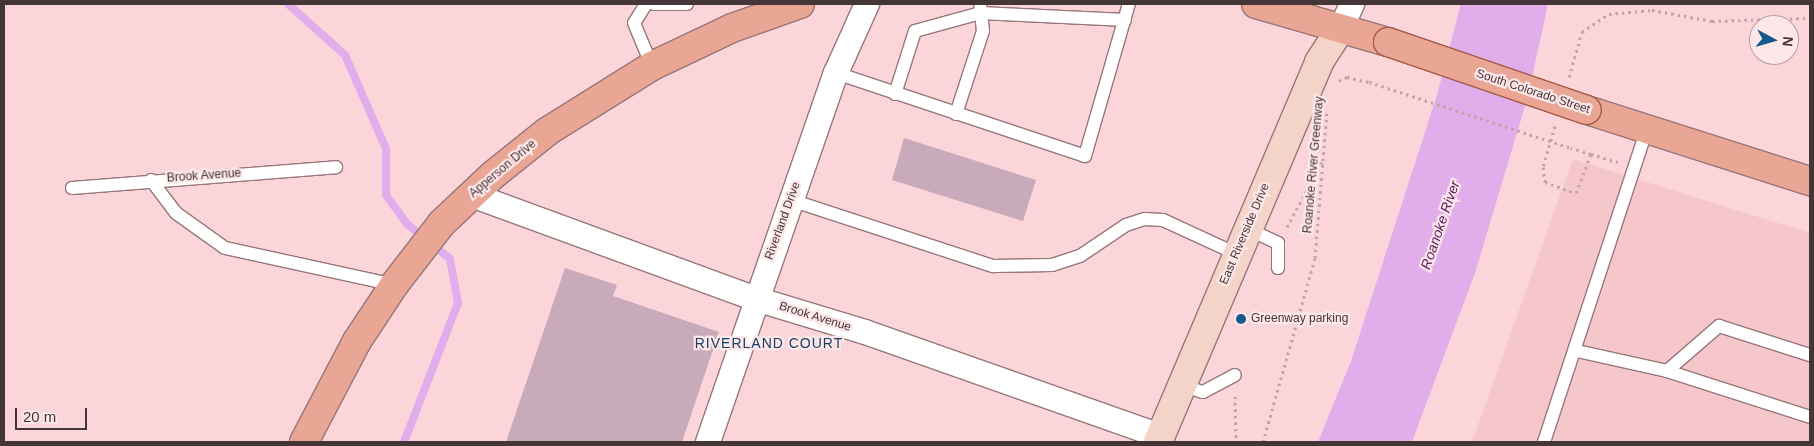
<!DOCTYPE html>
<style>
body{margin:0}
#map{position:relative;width:1814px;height:446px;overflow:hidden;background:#fbd5d9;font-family:Arial,sans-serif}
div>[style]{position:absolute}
.built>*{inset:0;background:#f5c7cb}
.water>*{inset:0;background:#e2adeb}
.stream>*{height:8px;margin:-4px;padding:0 4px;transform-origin:4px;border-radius:4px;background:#e2adeb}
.building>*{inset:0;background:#c9aaba}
.path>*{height:3px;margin-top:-1.5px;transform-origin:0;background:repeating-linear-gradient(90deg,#c2a3a6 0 2.5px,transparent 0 6.5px)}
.roads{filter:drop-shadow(1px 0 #977679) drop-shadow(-1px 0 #977679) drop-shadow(0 1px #977679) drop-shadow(0 -1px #977679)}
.lane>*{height:12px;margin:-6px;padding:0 6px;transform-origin:6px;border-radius:6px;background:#fff}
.street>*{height:24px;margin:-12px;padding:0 12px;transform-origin:12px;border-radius:12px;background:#fff}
.secondary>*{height:28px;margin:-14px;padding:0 14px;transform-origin:14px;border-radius:14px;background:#f4d3c9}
.primary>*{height:28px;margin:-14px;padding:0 14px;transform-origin:14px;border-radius:14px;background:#e9a694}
.path-bridge>*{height:3px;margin-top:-1.5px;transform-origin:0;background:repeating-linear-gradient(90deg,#c2a3a6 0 2.5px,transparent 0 6.5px)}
.bridges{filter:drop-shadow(1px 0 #a65844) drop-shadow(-1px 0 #a65844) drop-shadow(0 1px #a65844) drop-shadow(0 -1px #a65844)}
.primary-bridge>*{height:28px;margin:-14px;padding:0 14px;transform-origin:14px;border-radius:14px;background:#e9a694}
.dots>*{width:14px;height:14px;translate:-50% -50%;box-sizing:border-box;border:2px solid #fee7e9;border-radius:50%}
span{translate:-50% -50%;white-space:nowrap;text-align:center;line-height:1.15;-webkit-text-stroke:4.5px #fee7e9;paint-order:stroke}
.street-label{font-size:12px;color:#443536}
.poi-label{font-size:12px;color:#443536}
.left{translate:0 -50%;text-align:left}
.water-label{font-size:14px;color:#571862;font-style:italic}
.neighbourhood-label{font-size:14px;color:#134165;letter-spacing:1px}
.frame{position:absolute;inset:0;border:5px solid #443536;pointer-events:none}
.north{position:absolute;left:1749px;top:15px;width:50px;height:50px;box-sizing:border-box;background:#fee7e9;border:1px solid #b4a0a1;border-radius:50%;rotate:96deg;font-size:14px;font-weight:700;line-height:20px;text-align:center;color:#443536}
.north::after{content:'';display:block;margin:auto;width:18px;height:22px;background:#145a8e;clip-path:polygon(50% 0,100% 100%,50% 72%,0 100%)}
.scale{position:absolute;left:15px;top:408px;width:72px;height:22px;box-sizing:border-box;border:2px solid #443536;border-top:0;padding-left:6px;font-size:15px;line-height:18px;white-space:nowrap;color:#443536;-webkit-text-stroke:4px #fee7e9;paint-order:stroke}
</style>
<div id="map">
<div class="built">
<div style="clip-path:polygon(1573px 159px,1810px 233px,1810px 442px,1472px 442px)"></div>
</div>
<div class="water">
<div style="clip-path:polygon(1461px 4px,1548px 4px,1528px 96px,1476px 270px,1412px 442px,1318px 442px,1351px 361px,1437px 95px)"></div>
</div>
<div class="stream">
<div style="left:288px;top:4px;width:76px;rotate:41.8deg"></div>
<div style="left:345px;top:55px;width:103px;rotate:66.4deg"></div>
<div style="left:386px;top:149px;width:46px;rotate:90deg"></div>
<div style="left:386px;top:195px;width:36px;rotate:54deg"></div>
<div style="left:407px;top:224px;width:55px;rotate:39.1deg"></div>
<div style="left:450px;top:259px;width:45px;rotate:79.7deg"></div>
<div style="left:458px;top:303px;width:149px;rotate:111.2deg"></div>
</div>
<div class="building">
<div style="clip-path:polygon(904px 138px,1036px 180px,1023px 221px,892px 180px)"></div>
<div style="clip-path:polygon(565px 268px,617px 285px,613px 296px,719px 332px,682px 442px,506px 442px)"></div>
</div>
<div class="path">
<div style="left:1569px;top:77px;width:47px;rotate:-73.9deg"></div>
<div style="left:1582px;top:32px;width:32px;rotate:-34deg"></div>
<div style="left:1609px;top:14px;width:43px;rotate:-5.3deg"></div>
<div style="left:1652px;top:10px;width:61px;rotate:10.4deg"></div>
<div style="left:1712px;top:21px;width:98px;rotate:-1.8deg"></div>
<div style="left:1339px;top:81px;width:9px;rotate:-27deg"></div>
<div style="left:1347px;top:77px;width:23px;rotate:13deg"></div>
<div style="left:1555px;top:126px;width:43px;rotate:106.3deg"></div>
<div style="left:1543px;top:167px;width:15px;rotate:82deg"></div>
<div style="left:1545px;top:182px;width:33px;rotate:20deg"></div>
<div style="left:1576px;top:193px;width:42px;rotate:-69deg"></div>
<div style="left:1591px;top:154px;width:21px;rotate:-163deg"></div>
<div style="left:1591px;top:154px;width:28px;rotate:17deg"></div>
<div style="left:1287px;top:227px;width:74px;rotate:-61.7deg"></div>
<div style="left:1235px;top:396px;width:46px;rotate:88.8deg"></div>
<div style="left:1263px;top:442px;width:191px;rotate:-74.2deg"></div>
<div style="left:1315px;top:258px;width:145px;rotate:-85.3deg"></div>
</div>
<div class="roads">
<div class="lane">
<div style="left:646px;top:4px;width:22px;rotate:122deg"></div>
<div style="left:634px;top:23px;width:47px;rotate:67.3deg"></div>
<div style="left:654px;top:4px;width:33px"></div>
<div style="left:836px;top:73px;width:262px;rotate:18.4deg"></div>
<div style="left:1085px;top:156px;width:158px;rotate:-73.9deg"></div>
<div style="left:895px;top:94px;width:66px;rotate:-72.4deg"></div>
<div style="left:915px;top:31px;width:68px;rotate:-15.3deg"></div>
<div style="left:981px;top:13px;width:144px;rotate:2.8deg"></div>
<div style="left:956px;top:114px;width:87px;rotate:-72deg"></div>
<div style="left:983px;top:31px;width:27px;rotate:-96deg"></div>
<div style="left:151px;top:180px;width:41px;rotate:52.9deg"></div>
<div style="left:176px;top:213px;width:60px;rotate:35.5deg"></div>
<div style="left:225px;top:248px;width:173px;rotate:12.3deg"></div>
<div style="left:72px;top:188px;width:265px;rotate:-4.5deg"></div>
<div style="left:791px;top:200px;width:213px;rotate:18.1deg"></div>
<div style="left:993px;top:266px;width:59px;rotate:-1deg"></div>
<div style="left:1052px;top:265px;width:29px;rotate:-18deg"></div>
<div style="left:1080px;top:256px;width:55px;rotate:-34deg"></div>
<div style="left:1126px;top:225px;width:19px;rotate:-18deg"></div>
<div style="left:1144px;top:219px;width:19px;rotate:3deg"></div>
<div style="left:1163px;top:220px;width:81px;rotate:24.7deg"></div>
<div style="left:1248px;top:229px;width:33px;rotate:25deg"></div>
<div style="left:1278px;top:243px;width:25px;rotate:90deg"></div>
<div style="left:1577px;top:351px;width:92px;rotate:12.5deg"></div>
<div style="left:1667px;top:371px;width:150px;rotate:17.8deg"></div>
<div style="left:1667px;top:371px;width:69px;rotate:-40.9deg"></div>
<div style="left:1719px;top:326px;width:96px;rotate:17.7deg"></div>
<div style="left:1181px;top:385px;width:23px;rotate:18deg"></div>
<div style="left:1203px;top:392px;width:36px;rotate:-28deg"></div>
<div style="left:1544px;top:442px;width:330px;rotate:-71.8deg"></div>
</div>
<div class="street">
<div style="left:1340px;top:30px;width:29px;rotate:-65deg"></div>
<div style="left:472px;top:195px;width:302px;rotate:20.1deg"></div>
<div style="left:756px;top:299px;width:114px;rotate:16.8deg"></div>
<div style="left:865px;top:332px;width:313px;rotate:19.4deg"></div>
<div style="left:708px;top:442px;width:391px;rotate:-70.9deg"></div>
<div style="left:836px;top:73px;width:76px;rotate:-65.8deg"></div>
</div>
<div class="secondary">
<div style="left:1158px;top:442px;width:413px;rotate:-67deg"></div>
<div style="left:1319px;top:62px;width:38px;rotate:-57deg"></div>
</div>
<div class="primary">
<div style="left:1256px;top:4px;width:137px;rotate:16.1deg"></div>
<div style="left:1587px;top:110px;width:234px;rotate:17.7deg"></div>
<div style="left:304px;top:442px;width:114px;rotate:-62.3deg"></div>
<div style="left:357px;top:341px;width:67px;rotate:-56.5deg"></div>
<div style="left:394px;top:285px;width:78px;rotate:-52.3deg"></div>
<div style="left:442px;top:223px;width:70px;rotate:-43.3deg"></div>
<div style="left:493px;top:175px;width:70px;rotate:-38.7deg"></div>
<div style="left:548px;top:131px;width:123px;rotate:-32deg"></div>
<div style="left:652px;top:66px;width:89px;rotate:-25.4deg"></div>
<div style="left:732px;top:28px;width:72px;rotate:-19.4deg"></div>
</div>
</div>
<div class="path-bridge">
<div style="left:1369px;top:82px;width:213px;rotate:18.1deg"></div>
</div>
<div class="bridges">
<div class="primary-bridge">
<div style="left:1388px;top:42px;width:210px;rotate:18.9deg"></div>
</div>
</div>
<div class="dots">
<div style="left:1241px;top:319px;background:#145a8e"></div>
</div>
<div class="street-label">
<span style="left:1533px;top:92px;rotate:18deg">South Colorado Street</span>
<span style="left:1314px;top:165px;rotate:-85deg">Roanoke River Greenway</span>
<span style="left:503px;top:169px;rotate:-40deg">Apperson Drive</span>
<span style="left:204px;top:176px;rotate:-4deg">Brook Avenue</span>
<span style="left:783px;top:221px;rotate:-70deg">Riverland Drive</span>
<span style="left:1245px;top:234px;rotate:-67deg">East Riverside Drive</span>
<span style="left:815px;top:317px;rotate:17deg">Brook Avenue</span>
</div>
<div class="poi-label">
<span class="left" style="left:1251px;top:319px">Greenway parking</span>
</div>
<div class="water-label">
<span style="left:1440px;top:225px;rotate:-71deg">Roanoke River</span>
</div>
<div class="neighbourhood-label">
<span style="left:769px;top:343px">RIVERLAND COURT</span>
</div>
<div class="frame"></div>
<div class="north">N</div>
<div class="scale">20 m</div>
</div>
